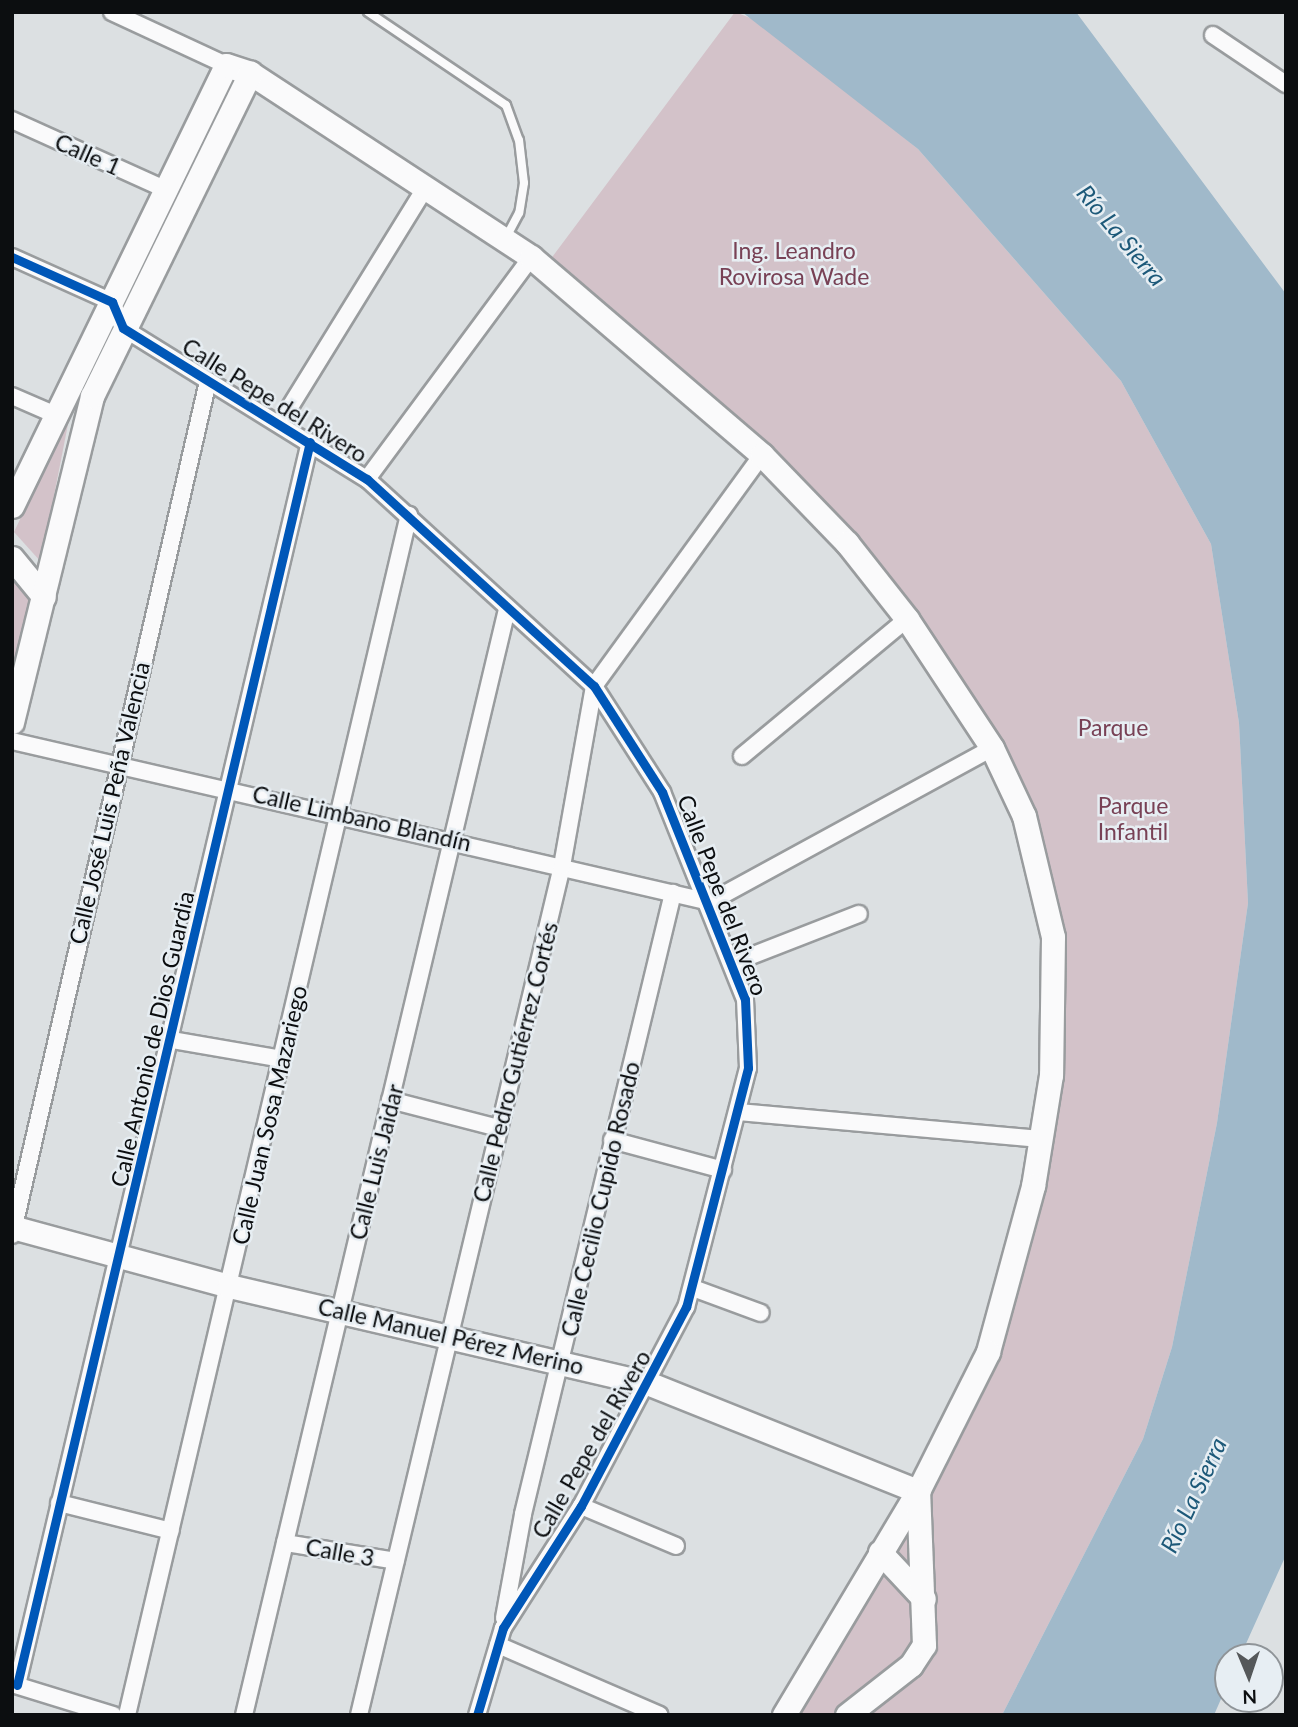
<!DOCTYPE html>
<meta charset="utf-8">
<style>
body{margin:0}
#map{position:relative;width:1298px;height:1727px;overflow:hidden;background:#dce0e2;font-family:Lato,sans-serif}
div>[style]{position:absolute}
.green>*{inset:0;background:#d3c2c9}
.water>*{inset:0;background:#a0b9ca}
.roads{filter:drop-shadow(2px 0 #999c9e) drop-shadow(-2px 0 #999c9e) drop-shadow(0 2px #999c9e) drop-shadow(0 -2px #999c9e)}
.lane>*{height:8px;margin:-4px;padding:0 4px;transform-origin:4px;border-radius:4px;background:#fafafb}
.street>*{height:16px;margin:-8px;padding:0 8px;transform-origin:8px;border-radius:8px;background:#fafafb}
.secondary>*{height:23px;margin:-11.5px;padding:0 11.5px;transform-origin:11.5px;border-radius:11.5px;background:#fafafb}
.cycleway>*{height:9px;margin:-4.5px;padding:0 4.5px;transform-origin:4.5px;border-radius:4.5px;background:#0057b8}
span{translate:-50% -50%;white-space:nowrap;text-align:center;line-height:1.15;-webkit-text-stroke:5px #e7eef3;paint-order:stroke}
.street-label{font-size:23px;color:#0c0e10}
.park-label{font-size:23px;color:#784155}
.water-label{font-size:24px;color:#1d5979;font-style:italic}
.frame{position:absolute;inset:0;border:14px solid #0c0e10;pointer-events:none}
.north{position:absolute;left:1214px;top:1643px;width:70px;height:70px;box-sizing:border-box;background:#e7eef3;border:2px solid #8f9498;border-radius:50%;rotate:178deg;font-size:19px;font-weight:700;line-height:28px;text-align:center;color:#0c0e10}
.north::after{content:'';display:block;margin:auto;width:24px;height:32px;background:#55585a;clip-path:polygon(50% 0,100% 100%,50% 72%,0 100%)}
</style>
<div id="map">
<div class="green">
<div style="clip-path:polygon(735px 12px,763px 23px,918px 149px,1121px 381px,1211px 544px,1239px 723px,1248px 903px,1217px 1123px,1172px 1347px,1143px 1439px,1002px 1715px,784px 1715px,988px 1352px,1041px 1139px,1053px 937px,1024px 816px,847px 543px,544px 268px)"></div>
<div style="clip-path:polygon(70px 414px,41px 562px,14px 532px)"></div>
<div style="clip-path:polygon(12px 574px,35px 597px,12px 709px)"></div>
</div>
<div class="water">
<div style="clip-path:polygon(742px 12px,1076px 12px,1286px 294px,1286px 1555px,1240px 1657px,1228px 1657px,1228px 1683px,1214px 1715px,1002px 1715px,1143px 1439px,1172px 1347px,1217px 1123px,1248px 903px,1239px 723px,1211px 544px,1121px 381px,918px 149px)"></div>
</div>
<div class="roads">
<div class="lane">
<div style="left:368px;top:12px;width:166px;rotate:34deg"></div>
<div style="left:506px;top:105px;width:37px;rotate:70deg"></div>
<div style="left:519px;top:140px;width:43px;rotate:83.4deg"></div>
<div style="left:524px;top:183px;width:30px;rotate:99deg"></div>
<div style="left:519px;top:213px;width:27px;rotate:118deg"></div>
</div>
<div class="street">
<div style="left:112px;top:12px;width:126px;rotate:24.9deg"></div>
<div style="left:1213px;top:35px;width:88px;rotate:33.9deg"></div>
<div style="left:12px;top:120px;width:168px;rotate:24.3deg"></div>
<div style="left:12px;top:257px;width:110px;rotate:24.2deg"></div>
<div style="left:112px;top:302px;width:28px;rotate:67deg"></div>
<div style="left:123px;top:328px;width:287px;rotate:31.8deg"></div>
<div style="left:367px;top:479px;width:307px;rotate:42.4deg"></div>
<div style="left:594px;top:686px;width:126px;rotate:57.3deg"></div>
<div style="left:662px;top:792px;width:223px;rotate:68.2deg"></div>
<div style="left:745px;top:999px;width:69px;rotate:87.5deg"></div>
<div style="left:748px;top:1068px;width:247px;rotate:104.5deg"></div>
<div style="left:686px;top:1307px;width:225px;rotate:117.8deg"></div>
<div style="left:581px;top:1506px;width:145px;rotate:122.6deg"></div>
<div style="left:503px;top:1628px;width:91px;rotate:106.6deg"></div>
<div style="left:12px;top:396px;width:50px;rotate:23.5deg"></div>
<div style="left:280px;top:423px;width:276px;rotate:-58.3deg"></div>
<div style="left:367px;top:479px;width:276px;rotate:-53.5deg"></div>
<div style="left:12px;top:741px;width:716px;rotate:12.99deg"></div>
<div style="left:710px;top:902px;width:321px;rotate:-28.6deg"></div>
<div style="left:742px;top:756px;width:214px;rotate:-39.7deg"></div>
<div style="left:733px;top:963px;width:135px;rotate:-21.3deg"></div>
<div style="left:172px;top:1040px;width:112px;rotate:9.8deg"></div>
<div style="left:390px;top:1100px;width:112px;rotate:14.5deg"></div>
<div style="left:738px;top:1112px;width:304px;rotate:5.1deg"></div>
<div style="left:612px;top:1140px;width:115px;rotate:15.1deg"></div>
<div style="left:12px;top:1235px;width:876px;rotate:-77.07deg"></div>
<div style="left:693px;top:1288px;width:72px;rotate:20.2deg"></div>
<div style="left:59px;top:1503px;width:115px;rotate:14deg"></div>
<div style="left:581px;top:1506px;width:103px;rotate:22.8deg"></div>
<div style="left:285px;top:1543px;width:112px;rotate:9.2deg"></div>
<div style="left:504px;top:1618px;width:106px;rotate:-79.6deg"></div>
<div style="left:523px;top:1514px;width:639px;rotate:-76.42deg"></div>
<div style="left:498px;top:1645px;width:176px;rotate:23.4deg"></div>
<div style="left:12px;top:1684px;width:106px;rotate:17.1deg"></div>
<div style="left:17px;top:1685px;width:1277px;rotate:-76.74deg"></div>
<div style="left:127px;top:1715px;width:1233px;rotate:-76.78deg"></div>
<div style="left:244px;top:1715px;width:1137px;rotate:-76.62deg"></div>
<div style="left:359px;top:1715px;width:873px;rotate:-76.55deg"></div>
<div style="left:562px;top:866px;width:183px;rotate:-79.9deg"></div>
<div style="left:594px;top:686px;width:286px;rotate:-54deg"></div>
</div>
<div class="secondary">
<div style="left:12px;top:506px;width:490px;rotate:-64.1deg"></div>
<div style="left:226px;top:65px;width:25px;rotate:18deg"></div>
<div style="left:250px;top:73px;width:336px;rotate:33.2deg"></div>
<div style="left:531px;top:257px;width:304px;rotate:40.6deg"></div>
<div style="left:762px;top:455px;width:122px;rotate:46deg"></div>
<div style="left:847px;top:543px;width:97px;rotate:51.7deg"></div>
<div style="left:907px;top:619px;width:154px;rotate:56.6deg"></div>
<div style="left:992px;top:748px;width:75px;rotate:64.8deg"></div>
<div style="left:1024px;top:816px;width:124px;rotate:76.5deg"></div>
<div style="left:1053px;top:937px;width:138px;rotate:90.8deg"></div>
<div style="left:1051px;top:1075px;width:112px;rotate:99.2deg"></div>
<div style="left:1033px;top:1186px;width:172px;rotate:105.2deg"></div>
<div style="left:988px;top:1352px;width:156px;rotate:116.7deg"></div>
<div style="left:918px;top:1491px;width:261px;rotate:120.9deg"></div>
<div style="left:12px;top:558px;width:50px;rotate:50.6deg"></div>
<div style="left:12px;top:722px;width:336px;rotate:-76.2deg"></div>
<div style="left:92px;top:396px;width:360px;rotate:-63.9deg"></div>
<div style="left:12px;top:1227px;width:225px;rotate:15.2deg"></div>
<div style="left:229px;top:1286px;width:432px;rotate:13.1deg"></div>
<div style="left:650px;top:1384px;width:289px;rotate:21.8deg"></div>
<div style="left:880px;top:1552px;width:64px;rotate:46.9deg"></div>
<div style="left:847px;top:1715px;width:81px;rotate:-38deg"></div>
<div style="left:911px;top:1665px;width:24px;rotate:-57deg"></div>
<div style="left:924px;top:1645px;width:154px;rotate:-92.2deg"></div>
</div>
</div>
<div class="cycleway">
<div style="left:12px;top:257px;width:110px;rotate:24.2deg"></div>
<div style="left:112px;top:302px;width:28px;rotate:67deg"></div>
<div style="left:123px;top:328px;width:287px;rotate:31.8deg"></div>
<div style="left:367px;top:479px;width:307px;rotate:42.4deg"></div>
<div style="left:594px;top:686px;width:126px;rotate:57.3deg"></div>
<div style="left:662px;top:792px;width:223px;rotate:68.2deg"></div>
<div style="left:745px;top:999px;width:69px;rotate:87.5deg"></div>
<div style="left:748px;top:1068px;width:247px;rotate:104.5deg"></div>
<div style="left:686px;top:1307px;width:225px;rotate:117.8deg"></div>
<div style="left:581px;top:1506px;width:145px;rotate:122.6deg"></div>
<div style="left:503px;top:1628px;width:91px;rotate:106.6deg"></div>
<div style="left:17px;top:1685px;width:1277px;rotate:-76.74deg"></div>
</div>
<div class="street-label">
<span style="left:88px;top:154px;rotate:24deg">Calle 1</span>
<span style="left:275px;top:400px;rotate:32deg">Calle Pepe del Rivero</span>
<span style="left:109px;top:803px;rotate:-77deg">Calle José Luis Peña Valencia</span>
<span style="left:362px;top:818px;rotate:13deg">Calle Limbano Blandín</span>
<span style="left:723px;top:895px;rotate:69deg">Calle Pepe del Rivero</span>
<span style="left:152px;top:1039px;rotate:-77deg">Calle Antonio de Dios Guardia</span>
<span style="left:515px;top:1062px;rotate:-76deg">Calle Pedro Gutiérrez Cortés</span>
<span style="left:269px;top:1115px;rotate:-77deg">Calle Juan Sosa Mazariego</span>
<span style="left:376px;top:1162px;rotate:-76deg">Calle Luis Jaidar</span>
<span style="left:600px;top:1199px;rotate:-77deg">Calle Cecilio Cupido Rosado</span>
<span style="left:451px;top:1336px;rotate:13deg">Calle Manuel Pérez Merino</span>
<span style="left:591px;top:1444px;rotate:-60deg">Calle Pepe del Rivero</span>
<span style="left:340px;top:1552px;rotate:10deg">Calle 3</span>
</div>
<div class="park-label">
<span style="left:794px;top:263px">Ing. Leandro<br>Rovirosa Wade</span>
<span style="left:1113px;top:727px">Parque</span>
<span style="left:1133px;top:818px">Parque<br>Infantil</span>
</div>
<div class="water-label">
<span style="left:1122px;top:235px;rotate:50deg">Río La Sierra</span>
<span style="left:1193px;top:1495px;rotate:-65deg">Río La Sierra</span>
</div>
<div class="frame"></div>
<div class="north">N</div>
</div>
